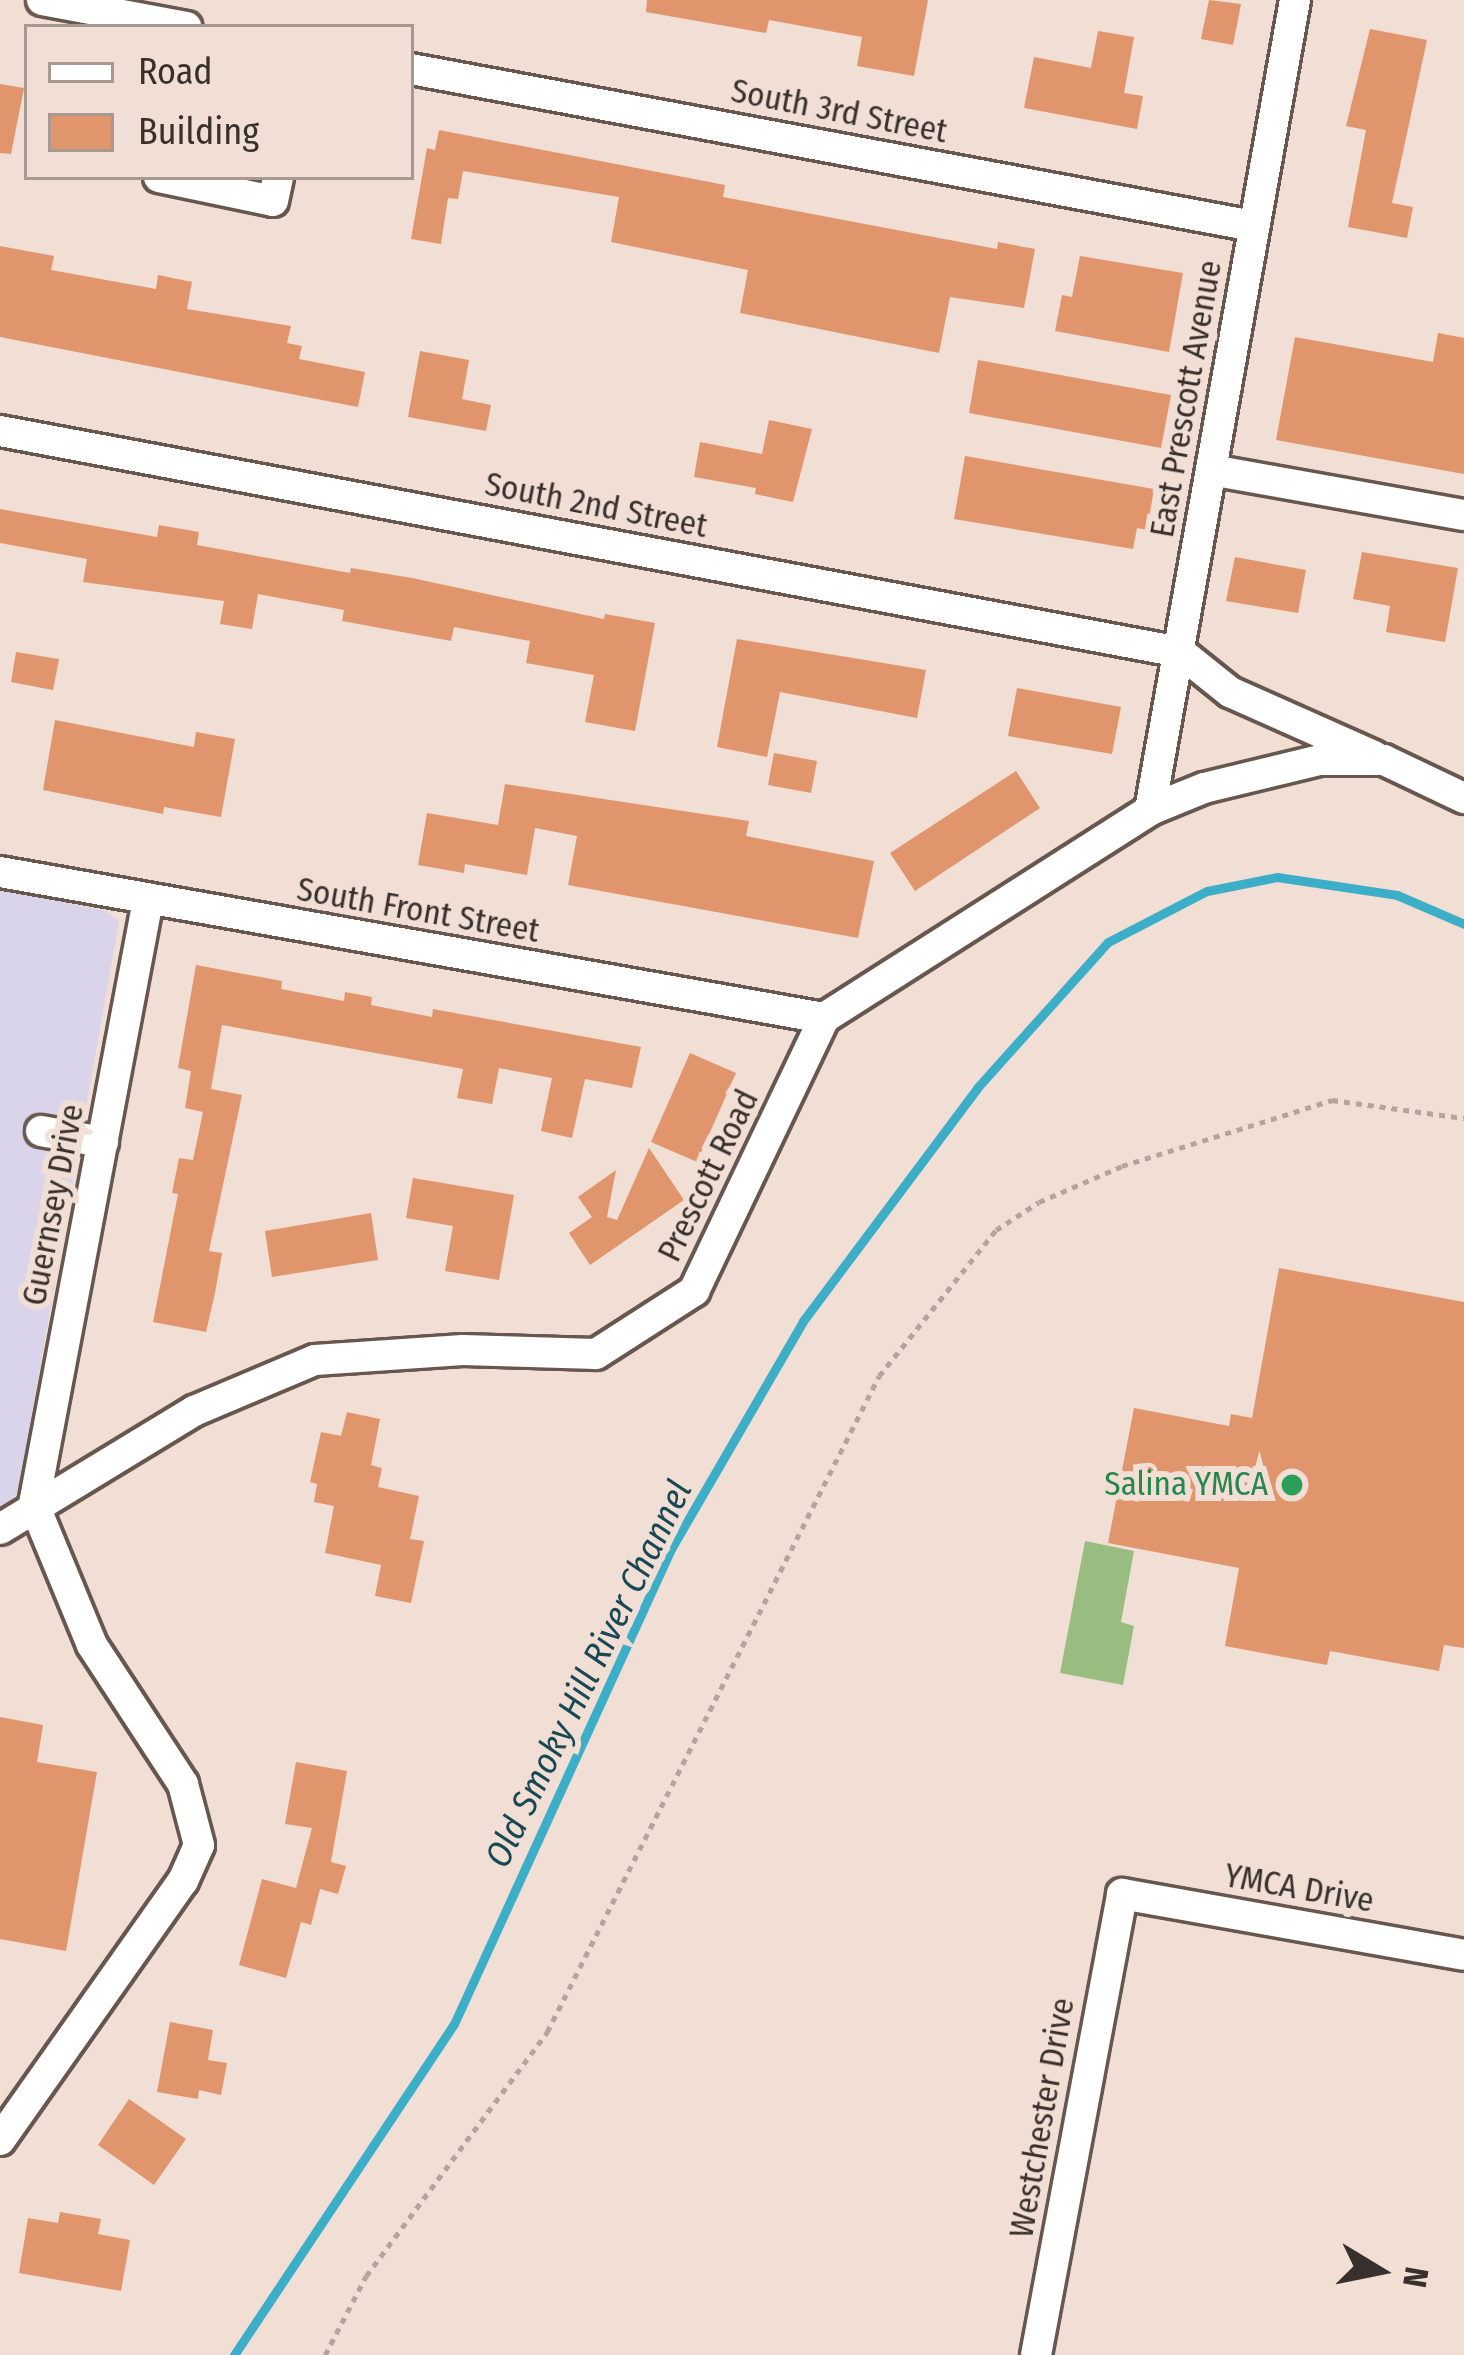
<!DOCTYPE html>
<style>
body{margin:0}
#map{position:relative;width:1464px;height:2355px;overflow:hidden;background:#f1ded4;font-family:"Fira Sans Condensed",sans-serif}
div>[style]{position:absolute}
.commercial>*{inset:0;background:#dad4ea}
.green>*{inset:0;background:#99bd80}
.stream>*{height:9px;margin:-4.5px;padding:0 4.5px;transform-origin:4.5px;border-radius:4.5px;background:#3caec7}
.building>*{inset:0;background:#e0956d}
.path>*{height:4.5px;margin-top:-2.25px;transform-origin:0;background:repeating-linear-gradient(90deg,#b3a49c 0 6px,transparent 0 12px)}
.roads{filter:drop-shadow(3px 0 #67574e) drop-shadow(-3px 0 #67574e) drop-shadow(0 3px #67574e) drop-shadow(0 -3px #67574e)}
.minor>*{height:30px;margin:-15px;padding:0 15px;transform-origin:15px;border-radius:15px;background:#fff}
.dots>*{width:33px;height:33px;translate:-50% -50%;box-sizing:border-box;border:6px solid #f1ded4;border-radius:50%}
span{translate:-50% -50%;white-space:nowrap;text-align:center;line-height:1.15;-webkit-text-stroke:12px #f1ded4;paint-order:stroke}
.street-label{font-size:33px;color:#37302c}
.leisure-label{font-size:33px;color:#27864d}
.right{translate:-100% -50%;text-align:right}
.water-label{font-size:36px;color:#174853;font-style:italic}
.legend{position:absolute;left:24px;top:24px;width:390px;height:156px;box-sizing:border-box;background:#f1ded4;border:3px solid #a79891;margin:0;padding:15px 21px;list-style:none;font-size:36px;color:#37302c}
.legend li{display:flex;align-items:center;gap:24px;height:60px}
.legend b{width:60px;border:3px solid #a79891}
.north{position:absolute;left:1320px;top:2211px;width:120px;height:120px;-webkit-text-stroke:9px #f1ded4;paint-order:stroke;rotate:100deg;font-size:33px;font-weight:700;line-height:48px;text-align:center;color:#37302c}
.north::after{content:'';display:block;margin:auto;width:42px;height:54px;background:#37302c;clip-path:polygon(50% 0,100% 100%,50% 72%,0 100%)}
</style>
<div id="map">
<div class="commercial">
<div style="clip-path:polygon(0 889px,106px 911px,119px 921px,19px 1486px,9px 1509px,0 1514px)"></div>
</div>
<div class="green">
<div style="clip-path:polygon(1085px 1541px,1134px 1551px,1121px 1622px,1134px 1626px,1123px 1685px,1060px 1673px)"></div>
</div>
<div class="stream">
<div style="left:234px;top:2355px;width:397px;rotate:-56.4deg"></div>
<div style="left:454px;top:2024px;width:522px;rotate:-65.45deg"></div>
<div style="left:671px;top:1549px;width:263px;rotate:-59.9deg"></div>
<div style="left:803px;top:1321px;width:291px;rotate:-53.2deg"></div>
<div style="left:977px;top:1088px;width:196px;rotate:-48.1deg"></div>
<div style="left:1108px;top:942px;width:111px;rotate:-27.3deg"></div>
<div style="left:1207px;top:891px;width:71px;rotate:-11.3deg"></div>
<div style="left:1277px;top:877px;width:121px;rotate:8.5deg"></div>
<div style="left:1397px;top:895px;width:73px;rotate:23.4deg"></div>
</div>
<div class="building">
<div style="clip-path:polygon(647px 0,928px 0,914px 76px,857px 66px,862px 37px,769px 20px,766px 33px,646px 12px)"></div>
<div style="clip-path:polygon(1209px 0,1241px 4px,1233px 45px,1201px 39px)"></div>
<div style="clip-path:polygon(1370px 29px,1427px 40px,1392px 203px,1413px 207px,1407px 238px,1348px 227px,1366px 130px,1346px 126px)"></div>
<div style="clip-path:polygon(1098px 31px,1134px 37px,1124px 93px,1143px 96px,1137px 129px,1024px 108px,1034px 57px,1091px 68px)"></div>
<div style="clip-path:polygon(0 84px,24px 88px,11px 154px,0 153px)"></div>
<div style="clip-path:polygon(439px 130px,725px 185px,723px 197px,997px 249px,998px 242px,1035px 249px,1024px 308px,950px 297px,939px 353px,740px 313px,748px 270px,611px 242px,619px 197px,463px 171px,458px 199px,448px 198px,441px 244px,411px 239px,427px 148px,435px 150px)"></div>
<div style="clip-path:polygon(0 246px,54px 256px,51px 270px,156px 289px,158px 275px,192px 282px,187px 309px,291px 326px,287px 343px,302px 346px,299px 359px,365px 372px,358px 407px,0 337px)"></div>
<div style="clip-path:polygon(1080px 256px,1183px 273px,1169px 352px,1055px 331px,1062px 295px,1072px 297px)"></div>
<div style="clip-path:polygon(1438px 333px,1464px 338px,1464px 474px,1276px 440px,1295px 337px,1433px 362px)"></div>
<div style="clip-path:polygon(420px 351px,469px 360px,462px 399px,491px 405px,486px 431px,408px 417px)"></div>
<div style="clip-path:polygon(978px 360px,1171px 395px,1161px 448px,969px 413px)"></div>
<div style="clip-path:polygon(769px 420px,812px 429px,793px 502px,755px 494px,756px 488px,694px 477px,700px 442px,762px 454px)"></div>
<div style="clip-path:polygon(965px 456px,1154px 489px,1147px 530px,1137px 528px,1133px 549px,954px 519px)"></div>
<div style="clip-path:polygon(0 509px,157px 537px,159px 525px,199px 532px,197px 545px,350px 573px,351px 568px,412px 578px,604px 619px,605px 614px,655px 623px,635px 731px,585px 722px,594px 675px,526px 663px,530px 641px,454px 627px,451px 641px,342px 621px,344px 610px,258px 594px,252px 629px,220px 624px,224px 601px,83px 582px,87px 559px,0 543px)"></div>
<div style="clip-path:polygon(1362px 552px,1458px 568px,1445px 642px,1386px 632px,1390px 606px,1353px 599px)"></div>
<div style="clip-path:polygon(1235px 557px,1306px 570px,1298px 613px,1226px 601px)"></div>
<div style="clip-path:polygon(737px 639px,926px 670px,917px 718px,780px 692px,767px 757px,717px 747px)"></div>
<div style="clip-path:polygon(16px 652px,59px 659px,53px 690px,11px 682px)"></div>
<div style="clip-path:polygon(1017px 688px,1121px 707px,1112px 754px,1008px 736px)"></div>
<div style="clip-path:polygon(55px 720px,194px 747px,196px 732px,235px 739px,221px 817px,164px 807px,163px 814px,43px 790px)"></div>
<div style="clip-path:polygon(774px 753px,817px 761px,811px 793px,768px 785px)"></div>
<div style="clip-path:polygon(1016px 771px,1040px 808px,915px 891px,890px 853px)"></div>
<div style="clip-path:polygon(505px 784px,749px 821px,746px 836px,874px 861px,858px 938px,568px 885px,577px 836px,535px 828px,527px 875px,465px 864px,464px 873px,418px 865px,427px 813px,498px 825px)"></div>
<div style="clip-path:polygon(196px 965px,282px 981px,281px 989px,344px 1001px,345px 992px,372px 997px,371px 1005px,432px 1017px,433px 1009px,641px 1047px,632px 1088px,585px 1079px,572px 1138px,541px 1131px,552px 1078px,499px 1068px,492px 1104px,457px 1098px,463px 1069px,222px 1025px,211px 1089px,242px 1095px,209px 1251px,222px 1253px,215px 1293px,206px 1332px,153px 1322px,178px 1194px,172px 1193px,179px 1158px,193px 1160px,203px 1112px,185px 1108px,191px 1071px,178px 1068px)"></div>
<div style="clip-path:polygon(690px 1053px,736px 1073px,697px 1162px,651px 1142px)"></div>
<div style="clip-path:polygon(649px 1148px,684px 1200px,590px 1265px,569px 1233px,592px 1217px,578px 1197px,616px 1170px,607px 1217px,617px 1220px)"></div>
<div style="clip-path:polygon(413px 1178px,514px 1195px,499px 1280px,445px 1271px,453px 1226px,406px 1218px)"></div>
<div style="clip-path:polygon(371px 1213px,378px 1260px,272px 1277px,265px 1231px)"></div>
<div style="clip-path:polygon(1279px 1268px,1464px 1302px,1464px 1648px,1444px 1645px,1439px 1671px,1330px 1651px,1327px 1665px,1225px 1646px,1239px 1568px,1108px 1543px,1134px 1408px,1229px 1426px,1231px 1414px,1252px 1418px)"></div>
<div style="clip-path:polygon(347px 1412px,380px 1419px,371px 1465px,382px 1468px,378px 1487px,419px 1496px,410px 1539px,424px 1541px,411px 1603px,375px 1596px,381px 1565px,325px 1553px,334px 1506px,314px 1502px,317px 1484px,310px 1482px,321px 1432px,341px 1436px)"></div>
<div style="clip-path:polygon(0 1717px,43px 1725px,37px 1762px,97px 1772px,66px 1951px,0 1939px)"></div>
<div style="clip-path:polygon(296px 1762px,347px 1771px,331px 1862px,346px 1866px,338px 1894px,320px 1889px,311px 1925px,301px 1922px,286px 1978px,239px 1965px,262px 1879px,296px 1888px,312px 1828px,285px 1824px)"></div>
<div style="clip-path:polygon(170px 2022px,213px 2030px,208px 2060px,227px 2063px,221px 2095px,199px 2090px,198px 2099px,157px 2092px)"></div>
<div style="clip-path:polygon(129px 2099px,186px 2139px,154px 2185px,98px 2145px)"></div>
<div style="clip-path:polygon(60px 2212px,101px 2219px,98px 2234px,130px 2240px,121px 2291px,19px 2273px,28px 2218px,58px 2223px)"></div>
</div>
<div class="path">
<div style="left:325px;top:2355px;width:89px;rotate:-62.6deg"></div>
<div style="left:366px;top:2276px;width:304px;rotate:-53.4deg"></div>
<div style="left:547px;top:2032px;width:735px;rotate:-63.16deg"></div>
<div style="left:879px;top:1376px;width:187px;rotate:-51.3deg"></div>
<div style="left:996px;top:1230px;width:51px;rotate:-33.1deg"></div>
<div style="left:1039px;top:1202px;width:90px;rotate:-23.4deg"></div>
<div style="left:1122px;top:1166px;width:220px;rotate:-17.4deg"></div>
<div style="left:1332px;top:1100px;width:133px;rotate:7.8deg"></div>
</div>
<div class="roads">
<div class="minor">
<div style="left:42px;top:0;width:147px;rotate:10.6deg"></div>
<div style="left:411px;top:69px;width:857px;rotate:10.56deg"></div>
<div style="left:159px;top:177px;width:116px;rotate:11.9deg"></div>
<div style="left:273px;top:201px;width:25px;rotate:-78deg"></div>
<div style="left:0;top:431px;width:1201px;rotate:10.61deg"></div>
<div style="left:1180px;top:652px;width:64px;rotate:38.7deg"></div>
<div style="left:1230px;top:692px;width:158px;rotate:24deg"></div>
<div style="left:1211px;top:470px;width:257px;rotate:10.1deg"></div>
<div style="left:1150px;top:810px;width:823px;rotate:-79.85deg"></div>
<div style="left:0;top:872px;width:837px;rotate:10.05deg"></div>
<div style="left:41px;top:1131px;width:63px;rotate:10.1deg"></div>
<div style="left:0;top:1529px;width:227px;rotate:-31.3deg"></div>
<div style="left:194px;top:1411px;width:131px;rotate:-22.9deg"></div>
<div style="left:315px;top:1360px;width:148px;rotate:-3.9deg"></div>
<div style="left:463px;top:1350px;width:133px;rotate:1.7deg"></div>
<div style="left:596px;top:1354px;width:117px;rotate:-32.7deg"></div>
<div style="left:694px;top:1291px;width:302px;rotate:-64.5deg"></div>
<div style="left:824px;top:1018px;width:387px;rotate:-32.5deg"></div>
<div style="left:1150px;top:810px;width:58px;rotate:-22.2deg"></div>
<div style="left:1204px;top:788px;width:119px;rotate:-13.6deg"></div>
<div style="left:1320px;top:760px;width:64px"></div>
<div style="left:1384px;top:760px;width:89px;rotate:25.4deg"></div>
<div style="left:0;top:2140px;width:317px;rotate:-54.8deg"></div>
<div style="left:183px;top:1881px;width:39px;rotate:-66deg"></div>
<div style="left:199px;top:1845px;width:63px;rotate:-104.7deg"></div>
<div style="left:183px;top:1784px;width:166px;rotate:-123.2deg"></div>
<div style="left:92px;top:1645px;width:152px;rotate:-112.4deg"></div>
<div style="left:34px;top:1504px;width:615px;rotate:-79.31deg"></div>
<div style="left:1036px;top:2355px;width:469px;rotate:-79.4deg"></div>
<div style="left:1122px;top:1894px;width:347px;rotate:10.1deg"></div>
</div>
</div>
<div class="dots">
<div style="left:1292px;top:1485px;background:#2e9e5b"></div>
</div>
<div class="street-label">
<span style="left:839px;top:112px;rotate:11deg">South 3rd Street</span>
<span style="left:1187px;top:399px;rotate:-80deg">East Prescott Avenue</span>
<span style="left:596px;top:506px;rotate:11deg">South 2nd Street</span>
<span style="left:418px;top:911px;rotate:10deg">South Front Street</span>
<span style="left:709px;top:1176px;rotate:-64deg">Prescott Road</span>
<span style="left:54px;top:1205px;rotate:-79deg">Guernsey Drive</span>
<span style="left:1299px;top:1889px;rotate:10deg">YMCA Drive</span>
<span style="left:1043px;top:2118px;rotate:-80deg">Westchester Drive</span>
</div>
<div class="leisure-label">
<span class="right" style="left:1268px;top:1485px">Salina YMCA</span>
</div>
<div class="water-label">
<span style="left:589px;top:1674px;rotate:-64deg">Old Smoky Hill River Channel</span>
</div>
<ul class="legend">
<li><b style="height:15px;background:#fff"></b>Road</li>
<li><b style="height:33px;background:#e0956d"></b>Building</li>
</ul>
<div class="north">N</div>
</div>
